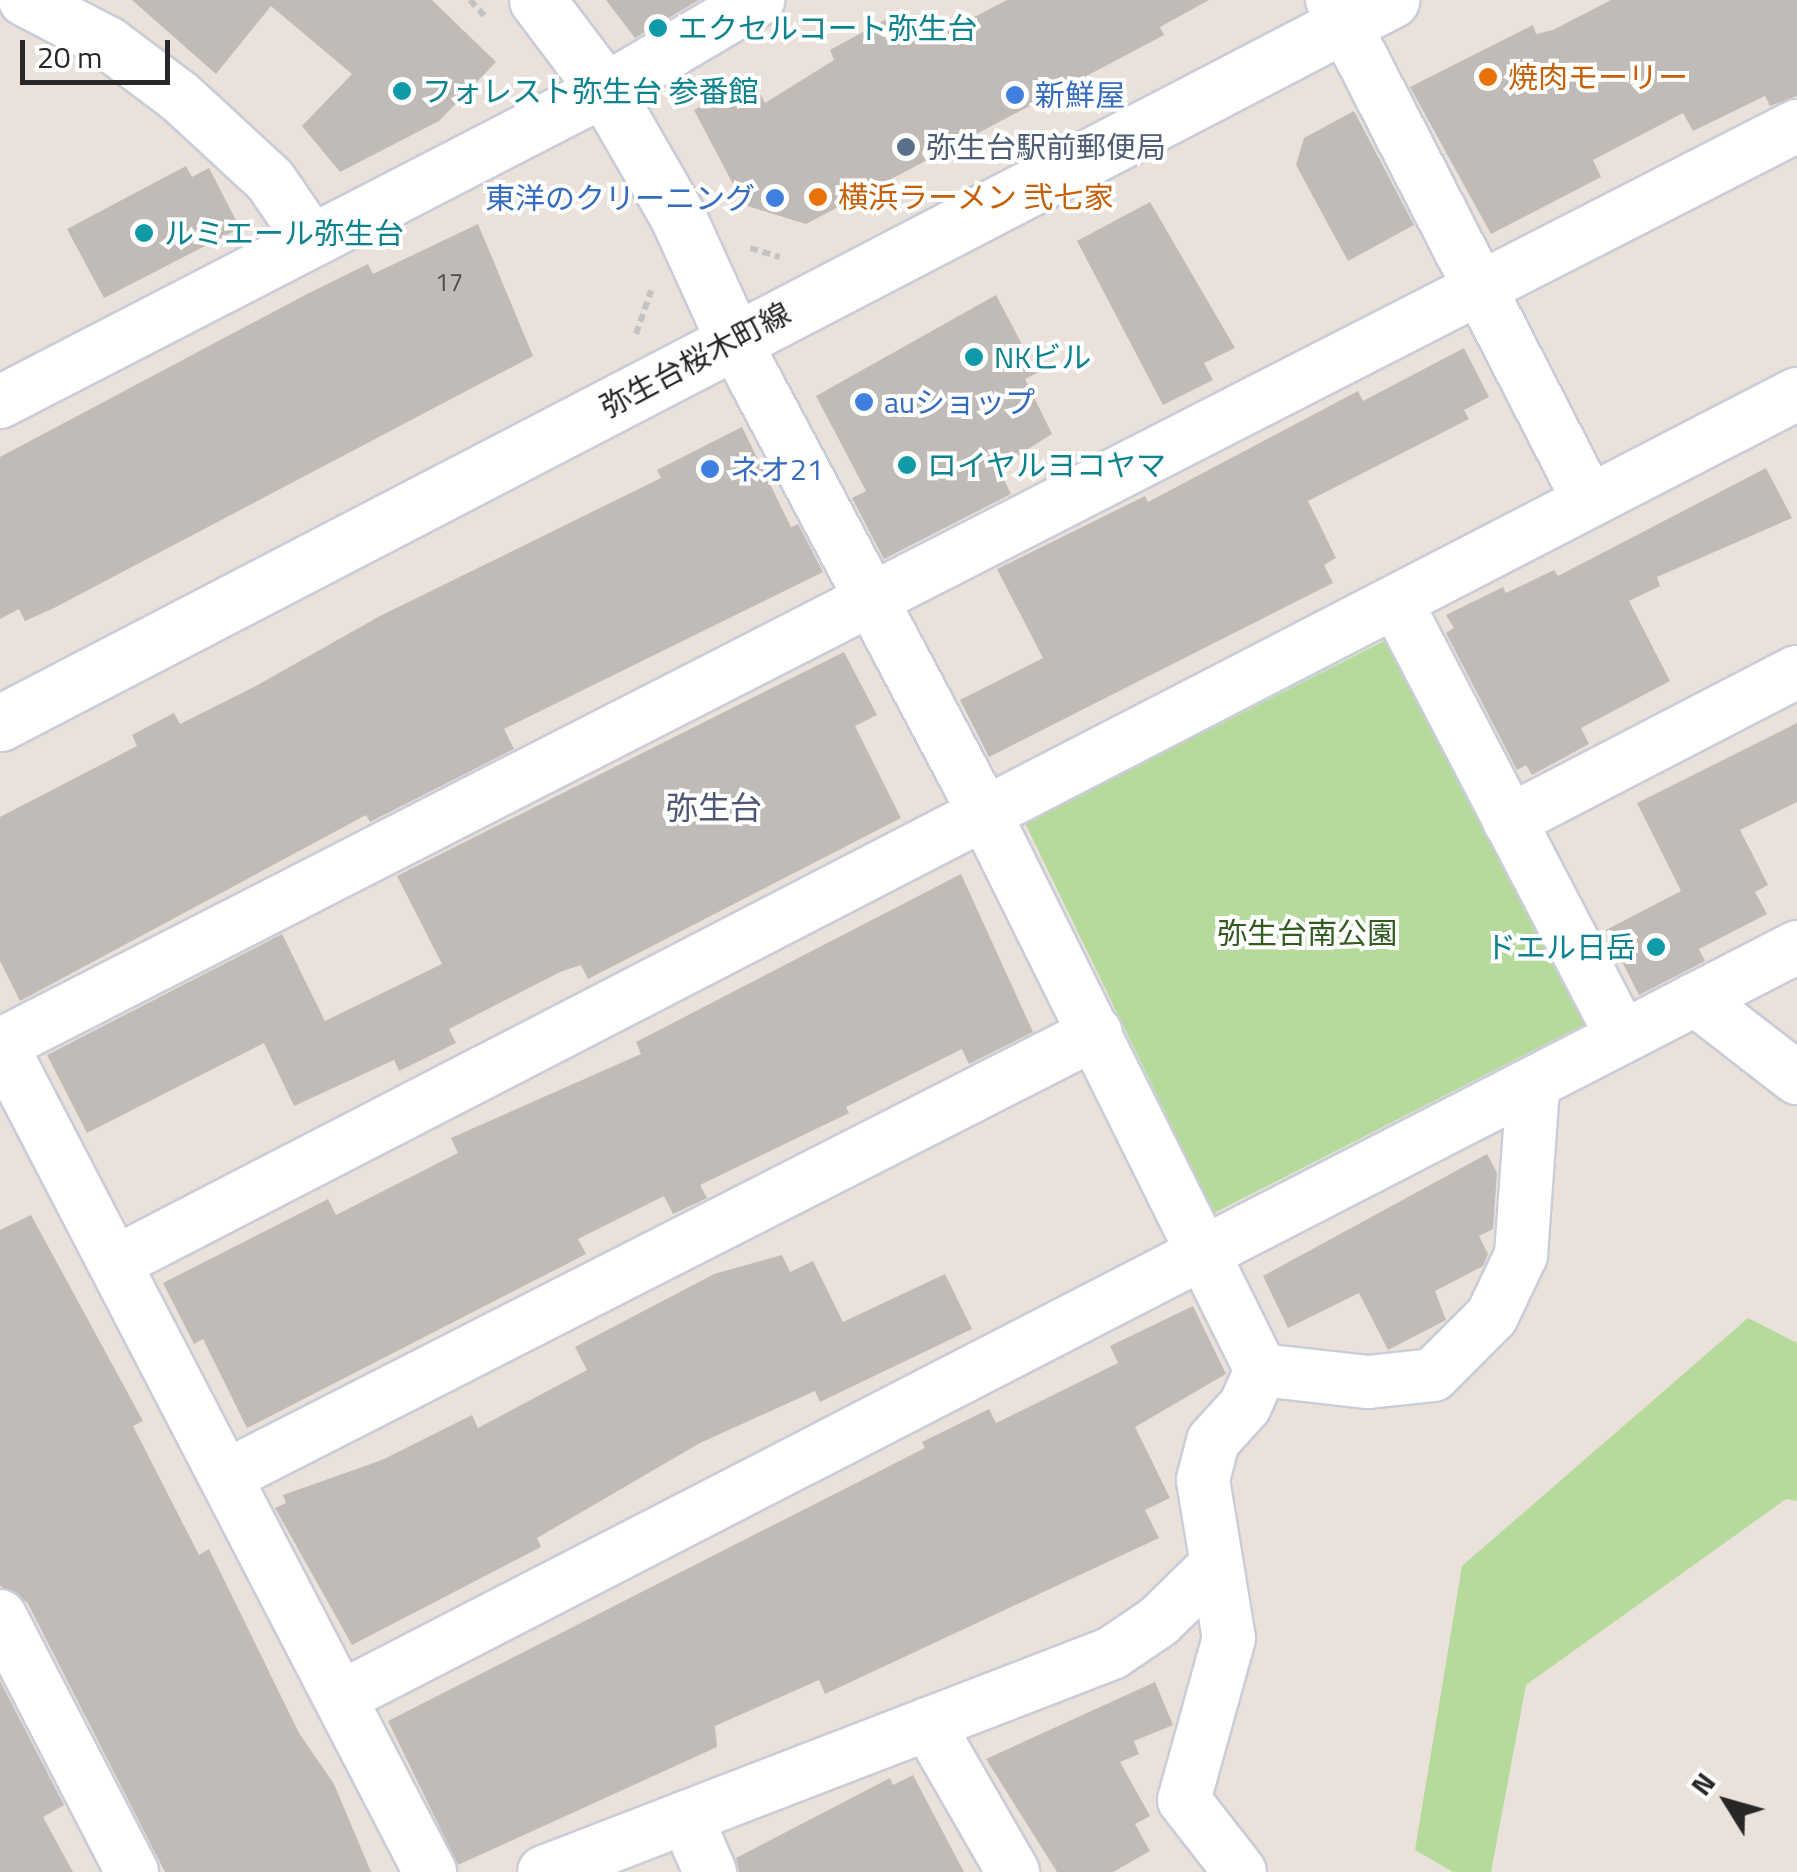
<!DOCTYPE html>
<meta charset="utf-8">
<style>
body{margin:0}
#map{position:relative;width:1797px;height:1872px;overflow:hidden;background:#e9e1da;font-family:"Titillium Web","Noto Sans JP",sans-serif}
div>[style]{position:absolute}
.green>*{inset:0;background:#b6da9c}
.building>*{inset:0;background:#c1bbb7}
.path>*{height:6px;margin-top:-3px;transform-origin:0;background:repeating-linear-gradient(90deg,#c3c3c3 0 8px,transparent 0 13px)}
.roads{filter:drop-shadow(2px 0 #c9cdd8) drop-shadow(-2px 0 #c9cdd8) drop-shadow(0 2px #c9cdd8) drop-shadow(0 -2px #c9cdd8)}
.street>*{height:52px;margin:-26px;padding:0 26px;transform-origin:26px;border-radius:26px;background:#fff}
.secondary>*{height:55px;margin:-27.5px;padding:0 27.5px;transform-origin:27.5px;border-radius:27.5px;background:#fff}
.dots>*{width:28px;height:28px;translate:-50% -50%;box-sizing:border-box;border:5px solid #fff;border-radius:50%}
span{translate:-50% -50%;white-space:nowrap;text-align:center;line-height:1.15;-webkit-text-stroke:8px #fff;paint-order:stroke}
.number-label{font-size:25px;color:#4e4c4b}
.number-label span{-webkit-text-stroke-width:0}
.culture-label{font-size:30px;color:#0d838f}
.left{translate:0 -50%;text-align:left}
.right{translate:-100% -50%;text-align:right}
.food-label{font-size:30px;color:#c56008}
.shop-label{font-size:30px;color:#366cbe}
.service-label{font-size:30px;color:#4e5e75}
.street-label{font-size:30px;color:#272727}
.park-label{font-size:30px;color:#325c20}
.neighbourhood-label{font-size:32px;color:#4d5773}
.north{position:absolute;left:1677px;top:1752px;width:100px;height:100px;-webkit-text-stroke:8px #fff;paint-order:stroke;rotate:307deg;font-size:28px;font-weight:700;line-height:40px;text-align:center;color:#272727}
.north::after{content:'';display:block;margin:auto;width:35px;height:45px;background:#272727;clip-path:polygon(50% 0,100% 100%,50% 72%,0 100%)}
.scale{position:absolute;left:20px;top:40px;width:150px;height:45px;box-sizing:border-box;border:5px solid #272727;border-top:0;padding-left:12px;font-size:30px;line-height:35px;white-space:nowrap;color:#272727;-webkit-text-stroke:8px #fff;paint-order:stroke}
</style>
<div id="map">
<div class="green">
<div style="clip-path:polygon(1388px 639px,1585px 1024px,1214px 1213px,1025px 823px)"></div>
<div style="clip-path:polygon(1748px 1318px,1797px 1343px,1797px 1501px,1786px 1499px,1526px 1685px,1491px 1872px,1453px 1872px,1415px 1850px,1462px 1566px)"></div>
</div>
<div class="building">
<div style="clip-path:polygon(132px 0,432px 0,496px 62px,439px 121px,340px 172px,302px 126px,352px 74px,271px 6px,216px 74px)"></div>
<div style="clip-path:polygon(606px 0,699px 0,635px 38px)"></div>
<div style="clip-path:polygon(1007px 0,1209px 0,1160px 27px,1164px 35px,806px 224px,744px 205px,694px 110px,753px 79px,765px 103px,834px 60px,830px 50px,901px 11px,920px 45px)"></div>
<div style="clip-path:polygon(1611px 0,1797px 0,1797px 96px,1770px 106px,1765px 96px,1693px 131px,1683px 113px,1593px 160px,1601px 177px,1491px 234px,1410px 87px,1533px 25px,1536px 34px,1553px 30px)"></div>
<div style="clip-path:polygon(1354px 111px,1414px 225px,1348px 261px,1296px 165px,1304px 138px)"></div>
<div style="clip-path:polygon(186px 166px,192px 177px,209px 168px,240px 228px,104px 298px,67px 229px)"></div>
<div style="clip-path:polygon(1150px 202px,1235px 348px,1204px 363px,1213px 380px,1163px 405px,1077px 241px)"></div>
<div style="clip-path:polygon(478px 224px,533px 356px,54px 608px,25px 621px,19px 609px,0 619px,0 457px,307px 294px,368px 264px,373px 274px)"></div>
<div style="clip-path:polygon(996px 295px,1037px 373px,1025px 379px,1052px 434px,998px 468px,1011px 494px,884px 559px,852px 498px,866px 491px,816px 396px)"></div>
<div style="clip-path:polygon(1464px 348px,1489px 397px,1464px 410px,1469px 419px,1308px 501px,1336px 558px,1324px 565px,1333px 583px,989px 757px,960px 700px,1043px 658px,997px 569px,1145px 496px,1148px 502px,1358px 391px,1363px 401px)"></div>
<div style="clip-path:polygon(742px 427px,791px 527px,798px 524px,823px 572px,504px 729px,514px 749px,370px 822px,366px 815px,20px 1001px,0 961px,0 817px,137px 746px,132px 735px,174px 713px,180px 724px,252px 688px,380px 616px,661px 478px,657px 470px)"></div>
<div style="clip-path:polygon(1766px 468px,1792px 518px,1657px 577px,1660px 586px,1629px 601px,1670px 681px,1581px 728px,1589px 744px,1532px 775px,1526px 765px,1517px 770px,1446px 633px,1454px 628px,1446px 615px,1503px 587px,1506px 593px,1554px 570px,1558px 576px)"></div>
<div style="clip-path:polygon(844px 652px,877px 715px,855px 726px,901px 818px,588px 979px,581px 965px,560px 972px,449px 1029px,456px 1043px,399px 1071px,394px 1060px,294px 1106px,264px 1043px,87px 1133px,47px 1055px,282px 934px,325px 1021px,442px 964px,397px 876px)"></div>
<div style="clip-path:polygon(1797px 723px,1797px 802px,1740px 830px,1768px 885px,1755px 892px,1767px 914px,1699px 949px,1705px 961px,1639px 995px,1606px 930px,1681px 891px,1637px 803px)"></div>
<div style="clip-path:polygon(961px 874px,1033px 1032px,969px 1064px,962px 1049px,846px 1107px,849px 1113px,700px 1185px,707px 1198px,673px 1214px,664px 1196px,578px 1239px,586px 1254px,247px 1428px,203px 1339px,194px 1344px,163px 1283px,328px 1199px,336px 1215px,458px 1153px,451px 1138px,641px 1054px,636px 1042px)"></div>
<div style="clip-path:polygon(1487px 1154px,1497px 1173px,1493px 1229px,1479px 1236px,1488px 1254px,1483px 1266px,1435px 1291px,1446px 1320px,1388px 1350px,1359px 1293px,1288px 1328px,1263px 1276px)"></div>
<div style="clip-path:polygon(31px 1215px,143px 1421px,133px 1426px,199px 1555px,209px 1549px,299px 1733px,334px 1784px,371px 1872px,165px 1872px,27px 1602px,0 1586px,0 1230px)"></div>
<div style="clip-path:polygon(782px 1255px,790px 1272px,813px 1261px,843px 1322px,945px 1274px,972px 1329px,820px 1402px,815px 1391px,700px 1443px,537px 1538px,541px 1547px,352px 1645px,275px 1508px,286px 1503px,283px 1495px,382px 1460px,472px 1415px,478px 1428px,587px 1370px,575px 1347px,714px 1274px)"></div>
<div style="clip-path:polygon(1193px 1306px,1226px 1374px,1135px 1427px,1170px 1498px,1145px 1510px,1159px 1538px,825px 1694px,819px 1680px,715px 1726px,717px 1747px,458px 1865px,388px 1721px,925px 1448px,922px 1442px,989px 1409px,996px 1423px,1118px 1363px,1110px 1346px)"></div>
<div style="clip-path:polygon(0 1681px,64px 1805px,43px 1817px,73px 1872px,0 1872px)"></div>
<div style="clip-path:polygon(1155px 1682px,1173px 1725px,1134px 1741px,1139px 1754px,1120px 1762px,1150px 1816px,1135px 1824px,1150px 1851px,1113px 1872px,1057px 1872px,986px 1759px)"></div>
<div style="clip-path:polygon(913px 1775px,964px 1872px,739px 1872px,736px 1858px,890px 1778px,893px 1785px)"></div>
</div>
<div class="path">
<div style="left:470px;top:0;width:24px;rotate:48deg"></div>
<div style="left:750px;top:248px;width:31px;rotate:17deg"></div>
<div style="left:636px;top:334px;width:46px;rotate:-70.8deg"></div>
</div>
<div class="roads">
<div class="street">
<div style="left:25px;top:0;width:93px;rotate:27.4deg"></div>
<div style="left:108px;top:43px;width:90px;rotate:36.9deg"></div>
<div style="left:180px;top:97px;width:122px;rotate:42.7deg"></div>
<div style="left:270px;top:180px;width:74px;rotate:55.5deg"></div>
<div style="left:1332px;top:0;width:563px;rotate:62.84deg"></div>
<div style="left:733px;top:338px;width:539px;rotate:62.1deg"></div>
<div style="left:985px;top:814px;width:621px;rotate:63.6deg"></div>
<div style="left:1261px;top:1370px;width:39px;rotate:114deg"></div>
<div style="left:1245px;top:1406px;width:47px;rotate:132.4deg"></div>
<div style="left:1213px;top:1441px;width:40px;rotate:104.4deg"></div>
<div style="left:1203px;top:1480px;width:160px;rotate:80.7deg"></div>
<div style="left:1229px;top:1638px;width:168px;rotate:105.5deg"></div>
<div style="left:1184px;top:1800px;width:91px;rotate:52.1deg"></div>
<div style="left:0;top:402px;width:681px;rotate:-27.28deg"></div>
<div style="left:605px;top:90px;width:178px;rotate:-30.5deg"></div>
<div style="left:1396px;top:602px;width:490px;rotate:62.5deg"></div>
<div style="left:1509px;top:821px;width:324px;rotate:-27.4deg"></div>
<div style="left:1695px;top:999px;width:129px;rotate:37.8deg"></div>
<div style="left:0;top:1043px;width:934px;rotate:62.58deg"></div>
<div style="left:0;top:1045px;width:2018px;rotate:-27.09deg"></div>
<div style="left:116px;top:1262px;width:1892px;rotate:-27.31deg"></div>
<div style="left:1261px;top:1370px;width:108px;rotate:6.4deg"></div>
<div style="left:1368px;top:1382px;width:65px;rotate:-6.1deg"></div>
<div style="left:1433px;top:1375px;width:83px;rotate:-45deg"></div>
<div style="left:1492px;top:1316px;width:68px;rotate:-64.6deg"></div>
<div style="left:1521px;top:1255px;width:168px;rotate:-85.9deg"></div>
<div style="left:228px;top:1475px;width:974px;rotate:-26.99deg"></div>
<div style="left:0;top:1616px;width:288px;rotate:62.7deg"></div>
<div style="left:343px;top:1696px;width:1636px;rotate:-27.25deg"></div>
<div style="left:928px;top:1724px;width:171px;rotate:60.1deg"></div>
<div style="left:686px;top:1817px;width:60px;rotate:66.4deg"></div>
<div style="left:544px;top:1872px;width:609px;rotate:-21.08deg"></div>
<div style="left:1112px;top:1653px;width:57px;rotate:-34.2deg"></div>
<div style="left:1159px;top:1621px;width:76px;rotate:-44.5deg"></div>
</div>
<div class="secondary">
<div style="left:537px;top:0;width:113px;rotate:52.9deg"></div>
<div style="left:605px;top:90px;width:144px;rotate:60.1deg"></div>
<div style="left:677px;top:215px;width:135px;rotate:65.5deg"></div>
<div style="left:0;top:723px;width:1568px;rotate:-27.46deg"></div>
</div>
</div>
<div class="dots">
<div style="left:658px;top:28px;background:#0f9aa8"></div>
<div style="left:1488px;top:77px;background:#e8710a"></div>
<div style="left:402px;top:91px;background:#0f9aa8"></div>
<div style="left:1015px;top:95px;background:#3f7fe0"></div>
<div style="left:906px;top:147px;background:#5c6f8a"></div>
<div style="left:818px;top:197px;background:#e8710a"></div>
<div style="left:775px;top:198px;background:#3f7fe0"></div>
<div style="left:144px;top:233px;background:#0f9aa8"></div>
<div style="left:974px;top:357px;background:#0f9aa8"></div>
<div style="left:864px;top:402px;background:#3f7fe0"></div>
<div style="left:907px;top:465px;background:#0f9aa8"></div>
<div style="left:710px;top:469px;background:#3f7fe0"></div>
<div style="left:1656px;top:947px;background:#0f9aa8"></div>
</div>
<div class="number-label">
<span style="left:449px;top:282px">17</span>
</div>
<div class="culture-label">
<span class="left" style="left:678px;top:28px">エクセルコート弥生台</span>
<span class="left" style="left:422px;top:91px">フォレスト弥生台 参番館</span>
<span class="left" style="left:164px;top:233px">ルミエール弥生台</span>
<span class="left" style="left:994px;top:357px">NKビル</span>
<span class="left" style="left:927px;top:465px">ロイヤルヨコヤマ</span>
<span class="right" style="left:1636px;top:947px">ドエル日岳</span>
</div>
<div class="food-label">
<span class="left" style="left:1508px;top:77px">焼肉モーリー</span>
<span class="left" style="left:838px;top:197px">横浜ラーメン 弐七家</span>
</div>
<div class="shop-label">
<span class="left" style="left:1035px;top:95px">新鮮屋</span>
<span class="right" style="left:755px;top:198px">東洋のクリーニング</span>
<span class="left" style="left:884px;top:402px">auショップ</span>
<span class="left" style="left:730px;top:469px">ネオ21</span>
</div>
<div class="service-label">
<span class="left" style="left:926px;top:147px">弥生台駅前郵便局</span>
</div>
<div class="street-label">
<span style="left:695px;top:360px;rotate:-28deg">弥生台桜木町線</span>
</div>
<div class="park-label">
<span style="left:1307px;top:933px">弥生台南公園</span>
</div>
<div class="neighbourhood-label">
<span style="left:714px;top:807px">弥生台</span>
</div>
<div class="north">N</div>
<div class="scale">20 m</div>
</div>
